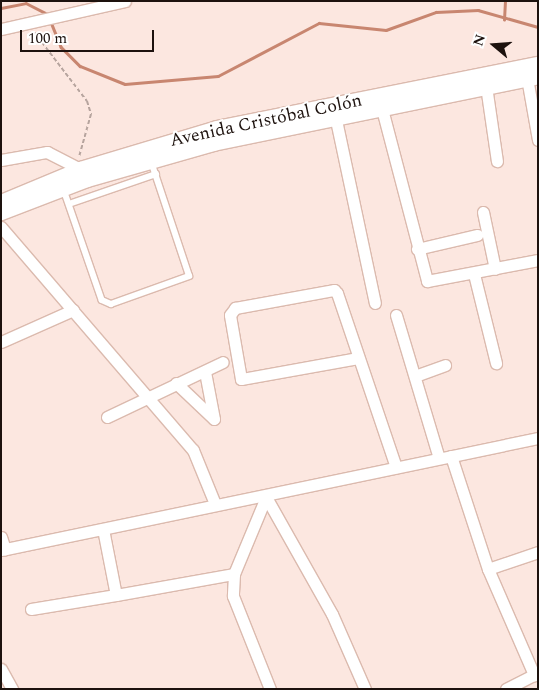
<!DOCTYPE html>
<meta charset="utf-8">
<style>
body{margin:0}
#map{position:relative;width:539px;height:690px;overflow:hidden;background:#fce7e0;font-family:Spectral,serif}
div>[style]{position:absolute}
.stream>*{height:2.5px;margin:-1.25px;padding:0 1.25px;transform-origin:1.25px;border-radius:1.25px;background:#c88670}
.path>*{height:2px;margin-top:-1px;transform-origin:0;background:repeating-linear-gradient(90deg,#b6a49e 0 4px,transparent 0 6.5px)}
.roads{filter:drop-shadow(1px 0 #dbbaae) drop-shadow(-1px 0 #dbbaae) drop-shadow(0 1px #dbbaae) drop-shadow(0 -1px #dbbaae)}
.lane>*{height:5.5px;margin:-2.75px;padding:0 2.75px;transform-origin:2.75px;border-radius:2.75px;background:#fff}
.street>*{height:11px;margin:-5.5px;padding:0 5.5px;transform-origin:5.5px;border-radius:5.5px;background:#fff}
.secondary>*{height:15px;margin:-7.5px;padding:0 7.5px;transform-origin:7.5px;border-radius:7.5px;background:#fff}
span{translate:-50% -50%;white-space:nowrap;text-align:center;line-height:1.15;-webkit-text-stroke:4px #fff;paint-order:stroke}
.street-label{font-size:18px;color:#1d120e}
.frame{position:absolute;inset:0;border:2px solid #1d120e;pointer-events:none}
.north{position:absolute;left:469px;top:20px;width:50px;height:50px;-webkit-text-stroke:4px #fff;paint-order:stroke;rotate:288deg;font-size:14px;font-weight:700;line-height:20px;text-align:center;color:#1d120e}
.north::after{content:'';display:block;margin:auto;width:18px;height:22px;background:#1d120e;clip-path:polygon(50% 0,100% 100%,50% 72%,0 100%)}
.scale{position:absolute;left:20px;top:30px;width:134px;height:22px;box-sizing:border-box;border:2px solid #1d120e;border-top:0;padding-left:6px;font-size:15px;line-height:18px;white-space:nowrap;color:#1d120e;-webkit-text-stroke:4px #fff;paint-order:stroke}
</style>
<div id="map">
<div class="stream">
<div style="left:1px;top:8px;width:25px;rotate:-11deg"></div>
<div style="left:26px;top:3px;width:25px;rotate:27deg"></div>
<div style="left:504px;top:20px;width:19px;rotate:-87deg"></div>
<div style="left:51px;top:22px;width:27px;rotate:68deg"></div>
<div style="left:61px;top:47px;width:27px;rotate:45deg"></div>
<div style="left:80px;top:66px;width:48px;rotate:21.8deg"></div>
<div style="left:125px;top:84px;width:93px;rotate:-4.9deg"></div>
<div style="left:218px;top:76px;width:114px;rotate:-27.7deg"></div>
<div style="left:319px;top:23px;width:67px;rotate:6deg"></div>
<div style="left:386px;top:30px;width:53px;rotate:-19.8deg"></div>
<div style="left:436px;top:12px;width:42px;rotate:-2.7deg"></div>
<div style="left:478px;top:10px;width:62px;rotate:15.8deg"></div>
</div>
<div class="path">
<div style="left:34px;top:32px;width:87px;rotate:52.5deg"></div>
<div style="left:87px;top:101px;width:14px;rotate:73deg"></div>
<div style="left:91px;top:114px;width:45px;rotate:105.6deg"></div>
</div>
<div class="roads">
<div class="lane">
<div style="left:64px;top:190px;width:116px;rotate:70.9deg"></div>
<div style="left:102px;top:300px;width:10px;rotate:24deg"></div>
<div style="left:111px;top:304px;width:83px;rotate:-19.7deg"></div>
<div style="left:189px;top:276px;width:120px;rotate:-108.4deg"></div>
<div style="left:69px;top:204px;width:92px;rotate:-19deg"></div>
</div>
<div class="street">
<div style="left:1px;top:29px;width:127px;rotate:-12.7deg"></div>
<div style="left:527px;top:78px;width:63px;rotate:79.9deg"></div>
<div style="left:486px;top:86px;width:76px;rotate:81.7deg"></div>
<div style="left:382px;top:109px;width:178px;rotate:75.3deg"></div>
<div style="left:427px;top:281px;width:113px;rotate:-10.7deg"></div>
<div style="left:336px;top:120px;width:187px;rotate:78deg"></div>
<div style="left:1px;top:160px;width:47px;rotate:-9.9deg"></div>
<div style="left:47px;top:152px;width:37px;rotate:27deg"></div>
<div style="left:483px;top:212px;width:58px;rotate:78.1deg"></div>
<div style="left:1px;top:227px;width:294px;rotate:49.3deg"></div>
<div style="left:193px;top:450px;width:58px;rotate:67.8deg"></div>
<div style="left:417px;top:249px;width:62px;rotate:-13.1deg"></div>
<div style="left:474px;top:274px;width:92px;rotate:76.1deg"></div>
<div style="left:396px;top:315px;width:149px;rotate:73.3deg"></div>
<div style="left:1px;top:342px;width:79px;rotate:-24deg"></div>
<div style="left:358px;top:358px;width:119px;rotate:169.8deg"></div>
<div style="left:241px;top:379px;width:65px;rotate:-99.8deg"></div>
<div style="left:230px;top:315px;width:9px;rotate:-54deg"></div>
<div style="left:235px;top:308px;width:101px;rotate:-10.3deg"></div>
<div style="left:334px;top:290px;width:4px;rotate:45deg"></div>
<div style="left:337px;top:293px;width:184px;rotate:71.3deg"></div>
<div style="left:415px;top:376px;width:32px;rotate:-20deg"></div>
<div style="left:176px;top:383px;width:52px;rotate:43.5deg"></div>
<div style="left:214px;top:419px;width:48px;rotate:-100.8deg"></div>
<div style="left:107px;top:417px;width:128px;rotate:-25.4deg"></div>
<div style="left:451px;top:456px;width:119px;rotate:71.9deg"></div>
<div style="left:488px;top:569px;width:116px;rotate:66.5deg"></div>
<div style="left:266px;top:497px;width:134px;rotate:60.6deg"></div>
<div style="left:332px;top:614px;width:82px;rotate:66.3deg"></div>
<div style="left:266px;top:497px;width:83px;rotate:112.6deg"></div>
<div style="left:234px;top:574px;width:22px;rotate:93deg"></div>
<div style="left:233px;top:596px;width:100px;rotate:68.3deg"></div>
<div style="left:103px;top:529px;width:67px;rotate:78.9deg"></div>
<div style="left:116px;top:595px;width:120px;rotate:-10.1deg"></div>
<div style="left:1px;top:537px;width:13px;rotate:72deg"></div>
<div style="left:1px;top:550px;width:549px;rotate:-11.78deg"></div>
<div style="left:488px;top:569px;width:53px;rotate:-18.8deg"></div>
<div style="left:31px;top:609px;width:86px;rotate:-9.4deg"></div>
<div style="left:1px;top:669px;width:23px;rotate:61deg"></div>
<div style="left:506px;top:689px;width:36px;rotate:-27deg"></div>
</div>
<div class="secondary">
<div style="left:1px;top:202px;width:86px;rotate:-22.7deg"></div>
<div style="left:80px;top:169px;width:143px;rotate:-16.7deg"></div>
<div style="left:217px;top:128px;width:327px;rotate:-11.3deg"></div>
<div style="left:1px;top:212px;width:92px;rotate:-21deg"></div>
<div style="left:87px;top:179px;width:131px;rotate:-15.9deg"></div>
<div style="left:213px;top:143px;width:332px;rotate:-11.6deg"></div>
</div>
</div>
<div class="street-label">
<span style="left:266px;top:121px;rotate:-12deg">Avenida Cristóbal Colón</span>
</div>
<div class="frame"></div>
<div class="north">N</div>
<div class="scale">100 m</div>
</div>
